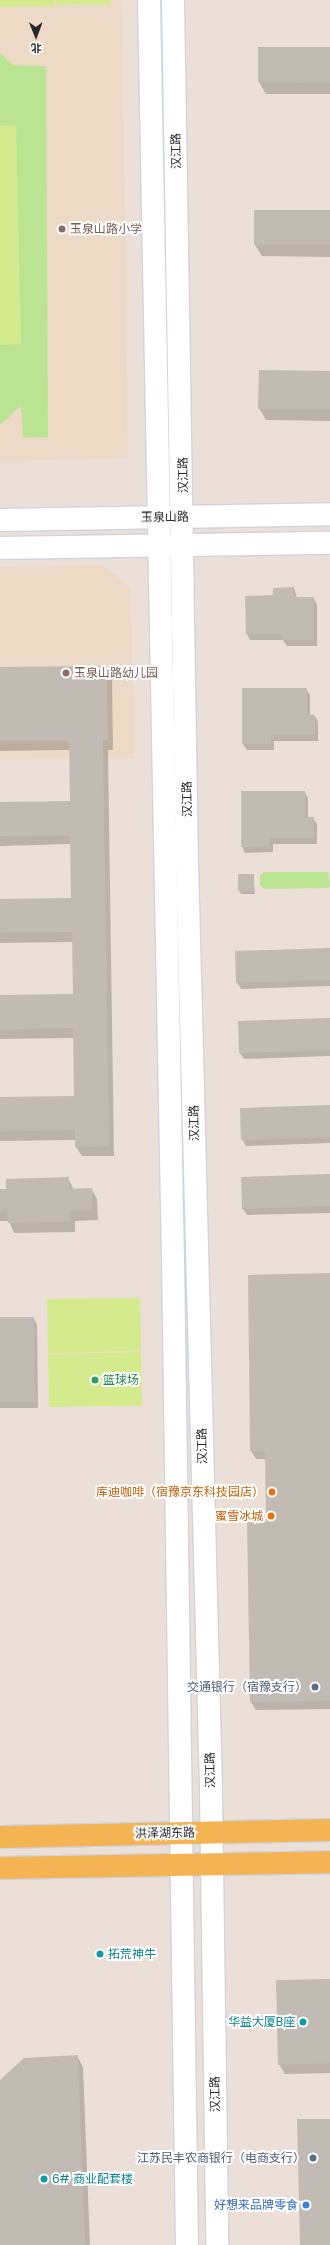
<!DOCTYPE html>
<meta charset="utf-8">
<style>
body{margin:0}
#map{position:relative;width:330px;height:2245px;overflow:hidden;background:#ebdfd8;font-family:Poppins,"Noto Sans SC",sans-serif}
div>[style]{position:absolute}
.education>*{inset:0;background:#eddac6}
.green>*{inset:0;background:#bbe492}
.pitch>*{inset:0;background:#d3eb8d}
.shadow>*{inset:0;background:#0003}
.building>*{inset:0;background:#c2bbb4}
.roads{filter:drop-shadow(1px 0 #cdd4e1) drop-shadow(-1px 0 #cdd4e1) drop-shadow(0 1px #cdd4e1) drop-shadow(0 -1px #cdd4e1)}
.secondary>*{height:22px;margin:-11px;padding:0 11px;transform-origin:11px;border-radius:11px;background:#fff}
.primary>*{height:22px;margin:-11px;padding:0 11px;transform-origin:11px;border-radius:11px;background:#f4b454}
.dots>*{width:11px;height:11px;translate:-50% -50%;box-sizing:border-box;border:2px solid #fff;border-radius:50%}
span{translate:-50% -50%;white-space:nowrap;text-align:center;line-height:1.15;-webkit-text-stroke:4px #fff;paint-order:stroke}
.street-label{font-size:12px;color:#272727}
.education-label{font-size:12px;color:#785e54}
.left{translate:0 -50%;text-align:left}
.leisure-label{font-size:12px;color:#27864d}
.food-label{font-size:12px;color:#c56008}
.right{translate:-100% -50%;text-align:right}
.service-label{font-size:12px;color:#4e5e75}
.culture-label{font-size:12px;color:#0d838f}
.shop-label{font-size:12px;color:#366cbe}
.north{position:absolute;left:16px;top:16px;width:40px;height:40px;-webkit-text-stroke:3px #fff;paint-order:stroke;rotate:179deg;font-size:11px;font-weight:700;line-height:16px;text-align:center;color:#272727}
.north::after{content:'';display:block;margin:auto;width:14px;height:18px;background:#272727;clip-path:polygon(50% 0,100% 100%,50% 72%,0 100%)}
</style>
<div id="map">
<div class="education">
<div style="clip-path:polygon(0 0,122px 0,128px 458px,0 462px)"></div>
<div style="clip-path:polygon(102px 565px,131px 588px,134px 758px,0 760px,0 567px)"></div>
</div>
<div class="green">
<div style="clip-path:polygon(0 53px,13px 65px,46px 66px,48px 437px,23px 438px,21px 406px,0 425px)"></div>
<div style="clip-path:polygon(264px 872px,328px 872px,330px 886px,328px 888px,264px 889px,260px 885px,260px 876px)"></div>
</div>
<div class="pitch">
<div style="clip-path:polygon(0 0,54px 0,55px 6px,0 7px)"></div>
<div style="clip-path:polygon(56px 0,110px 0,110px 4px,56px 5px)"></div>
<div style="clip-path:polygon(16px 125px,21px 344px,0 345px,0 126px)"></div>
<div style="clip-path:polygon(140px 1298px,141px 1351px,48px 1353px,47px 1299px)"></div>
<div style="clip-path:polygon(141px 1352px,142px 1406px,49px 1407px,48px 1354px)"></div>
</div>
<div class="shadow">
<div style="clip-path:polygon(330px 48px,330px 94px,266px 94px,259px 82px)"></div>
<div style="clip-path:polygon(330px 211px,330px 257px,262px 256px,255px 245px)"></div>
<div style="clip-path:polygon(330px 372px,330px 421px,266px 420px,259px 408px)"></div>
<div style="clip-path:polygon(294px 588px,297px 598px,313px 598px,317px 604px,317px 646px,287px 646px,283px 640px,250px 640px,247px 634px,246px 597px,274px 596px)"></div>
<div style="clip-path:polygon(107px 667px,112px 677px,113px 750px,108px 750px,114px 1156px,82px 1156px,76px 1147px,76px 1140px,0 1141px,0 1098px,75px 1097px,74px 1038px,0 1039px,0 996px,74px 995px,73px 942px,0 943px,0 900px,72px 899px,71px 844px,0 846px,0 803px,71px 802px,70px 750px,0 751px,0 668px)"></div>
<div style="clip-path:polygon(306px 689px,310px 695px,310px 716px,315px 716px,318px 722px,318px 741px,274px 741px,274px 750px,247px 750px,243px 744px)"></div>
<div style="clip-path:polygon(305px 792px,308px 798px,308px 818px,313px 818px,317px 824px,317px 844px,273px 844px,273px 852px,245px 853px,242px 846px)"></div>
<div style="clip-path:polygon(253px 875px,255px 894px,241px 894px,239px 891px)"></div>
<div style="clip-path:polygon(330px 949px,330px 986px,241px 989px,237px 982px)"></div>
<div style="clip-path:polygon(330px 1019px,330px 1056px,244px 1059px,240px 1053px)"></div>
<div style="clip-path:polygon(330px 1106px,330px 1143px,246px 1146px,242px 1139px)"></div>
<div style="clip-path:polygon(330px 1176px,330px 1213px,247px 1215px,243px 1209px)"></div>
<div style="clip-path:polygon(68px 1178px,74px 1190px,92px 1190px,97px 1199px,98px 1220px,75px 1221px,75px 1232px,14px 1233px,9px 1221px,0 1221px,0 1190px)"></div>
<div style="clip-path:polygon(330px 1274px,330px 1709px,256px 1710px,251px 1702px,267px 1523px,266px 1459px,256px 1459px,251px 1451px)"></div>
<div style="clip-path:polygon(0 1318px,33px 1318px,37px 1324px,38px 1408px,0 1408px)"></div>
<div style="clip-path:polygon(330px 1980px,330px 2073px,285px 2074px,279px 2064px)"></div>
<div style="clip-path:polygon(77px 2056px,83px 2067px,90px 2245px,0 2245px,0 2081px)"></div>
</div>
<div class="building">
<div style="clip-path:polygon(258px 47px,330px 47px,330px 83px,258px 82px)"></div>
<div style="clip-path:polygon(254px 210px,330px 210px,330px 245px,254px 245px)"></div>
<div style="clip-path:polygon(259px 370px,330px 371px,330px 409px,258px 409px)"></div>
<div style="clip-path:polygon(294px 587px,294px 597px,314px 597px,314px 640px,282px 640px,282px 634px,246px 634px,245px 596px,273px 595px,273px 588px)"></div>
<div style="clip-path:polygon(107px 666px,108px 740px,103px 740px,109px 1146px,75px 1147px,75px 1130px,0 1131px,0 1097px,74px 1096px,73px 1028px,0 1030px,0 995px,73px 994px,72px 932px,0 933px,0 899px,71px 898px,70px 835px,0 836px,0 802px,70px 801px,69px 741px,0 741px,0 667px)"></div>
<div style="clip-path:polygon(242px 688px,307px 688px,307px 714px,315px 715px,315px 735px,271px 735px,271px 744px,242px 744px)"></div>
<div style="clip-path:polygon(241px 791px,305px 791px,305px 817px,314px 817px,314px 838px,270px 838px,270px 847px,241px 847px)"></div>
<div style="clip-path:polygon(238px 874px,254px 874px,254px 891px,238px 891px)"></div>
<div style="clip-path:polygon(330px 948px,330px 980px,236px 983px,235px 951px)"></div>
<div style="clip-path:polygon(330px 1018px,330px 1050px,239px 1053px,238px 1021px)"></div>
<div style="clip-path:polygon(330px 1105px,330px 1137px,241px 1140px,240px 1108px)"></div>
<div style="clip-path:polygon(330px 1174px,330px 1206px,242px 1209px,241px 1177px)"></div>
<div style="clip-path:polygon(69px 1177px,69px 1189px,92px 1188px,92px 1210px,70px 1211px,70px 1222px,8px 1223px,7px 1211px,0 1211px,0 1189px,6px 1189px,6px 1179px)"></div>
<div style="clip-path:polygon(330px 1273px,330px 1701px,250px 1702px,247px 1522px,266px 1522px,265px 1451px,250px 1451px,248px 1275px)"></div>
<div style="clip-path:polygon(0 1317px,34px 1317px,35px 1402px,0 1402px)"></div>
<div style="clip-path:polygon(330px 1979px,330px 2063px,278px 2065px,276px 1980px)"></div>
<div style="clip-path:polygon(78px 2055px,85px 2245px,0 2245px,0 2080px,24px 2058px)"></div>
<div style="clip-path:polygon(297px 2119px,330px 2119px,330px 2245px,300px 2245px)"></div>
</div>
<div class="roads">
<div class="secondary">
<div style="left:149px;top:0;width:1256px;rotate:88.91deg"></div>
<div style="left:173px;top:1256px;width:989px;rotate:89.19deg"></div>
<div style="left:173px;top:0;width:860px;rotate:89.07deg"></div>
<div style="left:187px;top:860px;width:931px;rotate:88.52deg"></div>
<div style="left:211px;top:1791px;width:454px;rotate:89.2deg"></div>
<div style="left:0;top:520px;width:330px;rotate:-1deg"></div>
<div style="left:0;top:548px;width:330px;rotate:-0.9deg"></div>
</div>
<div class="primary">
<div style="left:0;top:1837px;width:330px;rotate:-1.2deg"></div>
<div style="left:0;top:1868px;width:330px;rotate:-1deg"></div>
</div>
</div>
<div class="dots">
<div style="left:62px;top:229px;background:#8d6e63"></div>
<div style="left:66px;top:673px;background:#8d6e63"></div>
<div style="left:95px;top:1380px;background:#2e9e5b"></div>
<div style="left:272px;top:1492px;background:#e8710a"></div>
<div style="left:271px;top:1516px;background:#e8710a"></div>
<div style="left:315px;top:1687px;background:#5c6f8a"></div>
<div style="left:100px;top:1954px;background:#0f9aa8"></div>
<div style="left:303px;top:2022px;background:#0f9aa8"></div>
<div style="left:313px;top:2158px;background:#5c6f8a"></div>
<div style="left:44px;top:2179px;background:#0f9aa8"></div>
<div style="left:306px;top:2205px;background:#3f7fe0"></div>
</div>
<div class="street-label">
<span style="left:176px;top:151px;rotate:-91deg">汉江路</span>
<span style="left:183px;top:475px;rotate:-91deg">汉江路</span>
<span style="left:165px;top:517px;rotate:-1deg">玉泉山路</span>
<span style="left:187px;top:799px;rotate:-91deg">汉江路</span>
<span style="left:194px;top:1123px;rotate:-91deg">汉江路</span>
<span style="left:202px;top:1446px;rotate:-91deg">汉江路</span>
<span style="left:210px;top:1770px;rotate:-91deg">汉江路</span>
<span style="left:165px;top:1833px;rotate:-1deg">洪泽湖东路</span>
<span style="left:215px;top:2094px;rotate:-91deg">汉江路</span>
</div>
<div class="education-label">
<span class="left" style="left:70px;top:229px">玉泉山路小学</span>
<span class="left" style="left:74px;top:673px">玉泉山路幼儿园</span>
</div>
<div class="leisure-label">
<span class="left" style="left:103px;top:1380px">篮球场</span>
</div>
<div class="food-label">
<span class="right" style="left:264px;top:1492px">库迪咖啡（宿豫京东科技园店）</span>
<span class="right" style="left:263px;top:1516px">蜜雪冰城</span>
</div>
<div class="service-label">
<span class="right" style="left:307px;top:1687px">交通银行（宿豫支行）</span>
<span class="right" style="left:305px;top:2158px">江苏民丰农商银行（电商支行）</span>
</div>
<div class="culture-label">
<span class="left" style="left:108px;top:1954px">拓荒神牛</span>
<span class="right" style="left:295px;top:2022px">华益大厦B座</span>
<span class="left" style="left:52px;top:2179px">6# 商业配套楼</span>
</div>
<div class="shop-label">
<span class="right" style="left:298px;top:2205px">好想来品牌零食</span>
</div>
<div class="north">北</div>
</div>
